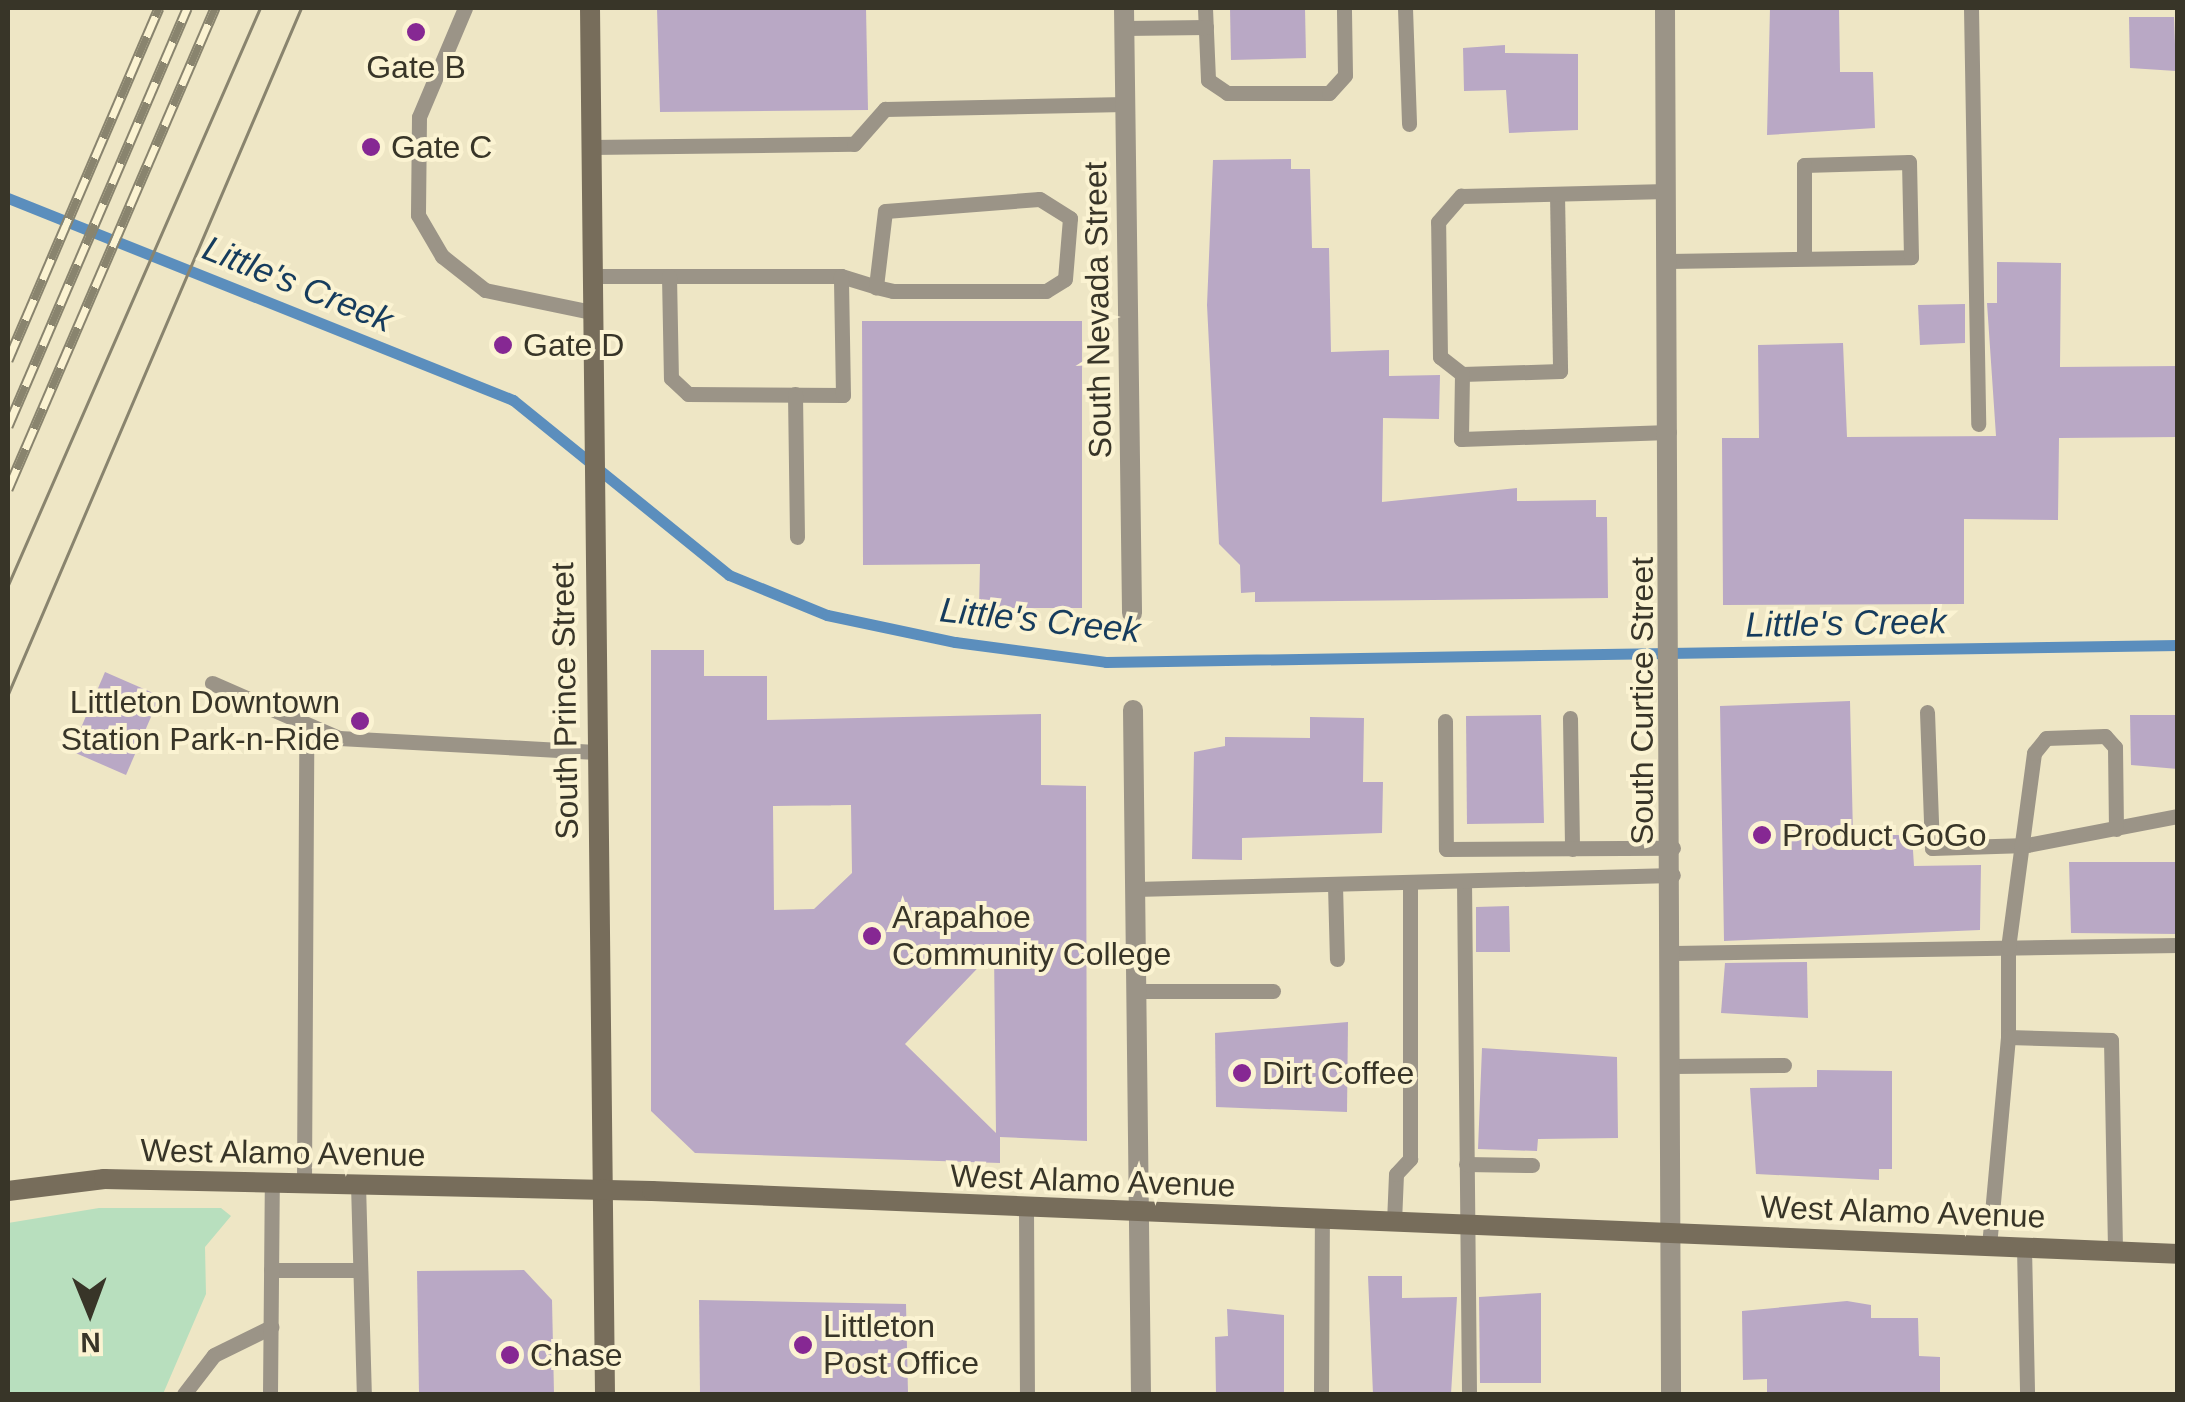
<!DOCTYPE html>
<style>
body{margin:0}
#map{position:relative;width:2185px;height:1402px;overflow:hidden;background:#eee6c5;font-family:Helvetica,sans-serif}
div>[style]{position:absolute}
.green>*{inset:0;background:#b8dfbe}
.stream>*{height:11px;margin:-5.5px;padding:0 5.5px;transform-origin:5.5px;border-radius:5.5px;background:#5b8ebd}
.building>*{inset:0;background:#b9a8c5}
.lane>*{height:15px;margin:-7.5px;padding:0 7.5px;transform-origin:7.5px;border-radius:7.5px;background:#9b9487}
.street>*{height:20px;margin:-10px;padding:0 10px;transform-origin:10px;border-radius:10px;background:#9b9487}
.secondary>*{height:20px;margin:-10px;padding:0 10px;transform-origin:10px;border-radius:10px;background:#776d5b}
.tram>*{height:2.5px;margin:-1.25px;padding:0 1.25px;transform-origin:1.25px;border-radius:1.25px;background:#89846e}
.rail>*{height:11px;margin-top:-5.5px;transform-origin:0;background:repeating-linear-gradient(90deg,#fbf3d2 0 22px,#89846e 0 44px);box-sizing:border-box;border-block:2px solid #89846e}
.dots>*{width:28px;height:28px;translate:-50% -50%;box-sizing:border-box;border:5px solid #fbf3d2;border-radius:50%}
span{translate:-50% -50%;white-space:nowrap;text-align:center;line-height:1.15;-webkit-text-stroke:8px #fbf3d2;paint-order:stroke}
.poi-label{font-size:32px;color:#383528}
.left{translate:0 -50%;text-align:left}
.right{translate:-100% -50%;text-align:right}
.street-label{font-size:32px;color:#383528}
.water-label{font-size:35px;color:#163c5d;font-style:italic}
.frame{position:absolute;inset:0;border:10px solid #383528;pointer-events:none}
.north{position:absolute;left:40px;top:1262px;width:100px;height:100px;-webkit-text-stroke:8px #fbf3d2;paint-order:stroke;rotate:179deg;font-size:28px;font-weight:700;line-height:40px;text-align:center;color:#383528}
.north::after{content:'';display:block;margin:auto;width:35px;height:45px;background:#383528;clip-path:polygon(50% 0,100% 100%,50% 72%,0 100%)}
</style>
<div id="map">
<div class="green">
<div style="clip-path:polygon(99px 1208px,221px 1208px,231px 1216px,205px 1247px,206px 1294px,163px 1394px,8px 1394px,8px 1223px)"></div>
</div>
<div class="stream">
<div style="left:8px;top:198px;width:544px;rotate:21.8deg"></div>
<div style="left:513px;top:400px;width:278px;rotate:39deg"></div>
<div style="left:729px;top:575px;width:106px;rotate:22.2deg"></div>
<div style="left:827px;top:615px;width:131px;rotate:11.9deg"></div>
<div style="left:955px;top:642px;width:152px;rotate:7.5deg"></div>
<div style="left:1106px;top:662px;width:1072px;rotate:-0.91deg"></div>
</div>
<div class="building">
<div style="clip-path:polygon(657px 8px,866px 8px,868px 110px,660px 112px)"></div>
<div style="clip-path:polygon(1230px 8px,1305px 8px,1306px 58px,1231px 60px)"></div>
<div style="clip-path:polygon(1770px 8px,1839px 8px,1840px 72px,1873px 72px,1875px 128px,1767px 135px)"></div>
<div style="clip-path:polygon(2129px 17px,2174px 17px,2176px 71px,2130px 68px)"></div>
<div style="clip-path:polygon(1505px 45px,1505px 53px,1578px 54px,1578px 130px,1509px 133px,1506px 90px,1464px 91px,1463px 48px)"></div>
<div style="clip-path:polygon(1291px 159px,1291px 169px,1310px 169px,1312px 248px,1329px 248px,1331px 352px,1389px 350px,1389px 376px,1440px 375px,1439px 419px,1383px 418px,1382px 502px,1517px 488px,1517px 501px,1596px 500px,1596px 517px,1607px 517px,1608px 598px,1255px 602px,1255px 592px,1241px 593px,1240px 565px,1219px 544px,1207px 305px,1213px 160px)"></div>
<div style="clip-path:polygon(1997px 262px,2061px 263px,2060px 367px,2178px 366px,2178px 437px,2059px 438px,2058px 520px,1964px 519px,1964px 604px,1723px 605px,1722px 438px,1759px 438px,1758px 345px,1843px 343px,1847px 437px,1996px 436px,1987px 303px,1997px 303px)"></div>
<div style="clip-path:polygon(1965px 304px,1965px 343px,1920px 345px,1918px 305px)"></div>
<div style="clip-path:polygon(862px 321px,1082px 321px,1082px 608px,979px 608px,980px 564px,863px 565px)"></div>
<div style="clip-path:polygon(evenodd,651px 650px,704px 650px,704px 676px,767px 676px,767px 720px,1041px 714px,1041px 785px,1086px 786px,1087px 1141px,1000px 1137px,1000px 1163px,695px 1153px,651px 1111px,651px 650px,851px 805px,852px 873px,814px 909px,774px 910px,773px 806px,851px 805px,651px 650px,994px 951px,996px 1133px,905px 1044px,994px 951px)"></div>
<div style="clip-path:polygon(105px 672px,160px 696px,126px 775px,71px 751px)"></div>
<div style="clip-path:polygon(1850px 701px,1853px 835px,1912px 835px,1914px 866px,1981px 865px,1980px 930px,1724px 941px,1720px 706px)"></div>
<div style="clip-path:polygon(1541px 715px,1544px 823px,1467px 824px,1466px 716px)"></div>
<div style="clip-path:polygon(2130px 715px,2178px 715px,2178px 769px,2131px 765px)"></div>
<div style="clip-path:polygon(1310px 717px,1364px 718px,1363px 782px,1383px 782px,1382px 833px,1242px 838px,1242px 860px,1192px 859px,1194px 752px,1225px 746px,1225px 737px,1310px 738px)"></div>
<div style="clip-path:polygon(2069px 862px,2178px 862px,2178px 934px,2071px 933px)"></div>
<div style="clip-path:polygon(1509px 906px,1510px 952px,1476px 952px,1476px 907px)"></div>
<div style="clip-path:polygon(1807px 962px,1808px 1018px,1721px 1013px,1725px 963px)"></div>
<div style="clip-path:polygon(1348px 1022px,1347px 1112px,1216px 1107px,1215px 1033px)"></div>
<div style="clip-path:polygon(1482px 1048px,1617px 1057px,1618px 1138px,1538px 1139px,1537px 1151px,1478px 1149px)"></div>
<div style="clip-path:polygon(1817px 1070px,1892px 1071px,1892px 1169px,1879px 1169px,1879px 1180px,1756px 1174px,1750px 1088px,1817px 1087px)"></div>
<div style="clip-path:polygon(524px 1270px,552px 1300px,554px 1394px,419px 1394px,417px 1271px)"></div>
<div style="clip-path:polygon(1368px 1276px,1402px 1276px,1402px 1298px,1457px 1297px,1451px 1394px,1373px 1394px)"></div>
<div style="clip-path:polygon(1541px 1293px,1541px 1383px,1480px 1383px,1479px 1297px)"></div>
<div style="clip-path:polygon(699px 1300px,906px 1304px,908px 1394px,700px 1394px)"></div>
<div style="clip-path:polygon(1847px 1301px,1871px 1305px,1871px 1318px,1918px 1318px,1919px 1356px,1940px 1357px,1940px 1394px,1767px 1394px,1767px 1379px,1743px 1380px,1742px 1311px)"></div>
<div style="clip-path:polygon(1227px 1309px,1284px 1315px,1284px 1394px,1216px 1394px,1215px 1337px,1228px 1336px)"></div>
</div>
<div class="lane">
<div style="left:465px;top:8px;width:118px;rotate:112.9deg"></div>
<div style="left:419px;top:117px;width:98px;rotate:90.6deg"></div>
<div style="left:418px;top:215px;width:48px;rotate:59.7deg"></div>
<div style="left:442px;top:256px;width:55px;rotate:38.3deg"></div>
<div style="left:485px;top:290px;width:108px;rotate:11.7deg"></div>
<div style="left:1205px;top:8px;width:72px;rotate:87.6deg"></div>
<div style="left:1208px;top:80px;width:23px;rotate:34deg"></div>
<div style="left:1227px;top:93px;width:102px"></div>
<div style="left:1329px;top:93px;width:24px;rotate:-48deg"></div>
<div style="left:1345px;top:75px;width:67px;rotate:-90.9deg"></div>
<div style="left:1405px;top:8px;width:116px;rotate:88deg"></div>
<div style="left:1971px;top:8px;width:416px;rotate:89deg"></div>
<div style="left:1124px;top:28px;width:82px;rotate:-0.7deg"></div>
<div style="left:590px;top:147px;width:264px;rotate:-0.7deg"></div>
<div style="left:854px;top:144px;width:47px;rotate:-48.5deg"></div>
<div style="left:885px;top:109px;width:240px;rotate:-1.2deg"></div>
<div style="left:1557px;top:194px;width:177px;rotate:89deg"></div>
<div style="left:1560px;top:371px;width:98px;rotate:178.2deg"></div>
<div style="left:1462px;top:374px;width:28px;rotate:-142deg"></div>
<div style="left:1440px;top:357px;width:135px;rotate:-90.8deg"></div>
<div style="left:1438px;top:222px;width:35px;rotate:-49deg"></div>
<div style="left:1461px;top:196px;width:206px;rotate:-1.4deg"></div>
<div style="left:1668px;top:261px;width:243px;rotate:-0.9deg"></div>
<div style="left:1911px;top:257px;width:95px;rotate:-91.2deg"></div>
<div style="left:1909px;top:162px;width:105px;rotate:178.4deg"></div>
<div style="left:1804px;top:165px;width:93px;rotate:90deg"></div>
<div style="left:590px;top:276px;width:251px"></div>
<div style="left:841px;top:276px;width:37px;rotate:17deg"></div>
<div style="left:876px;top:287px;width:17px;rotate:13deg"></div>
<div style="left:893px;top:291px;width:153px"></div>
<div style="left:1046px;top:291px;width:22px;rotate:-32deg"></div>
<div style="left:1065px;top:279px;width:61px;rotate:-85.3deg"></div>
<div style="left:1070px;top:218px;width:36px;rotate:-148deg"></div>
<div style="left:1039px;top:199px;width:154px;rotate:175.5deg"></div>
<div style="left:885px;top:211px;width:77px;rotate:96.8deg"></div>
<div style="left:669px;top:276px;width:102px;rotate:88.9deg"></div>
<div style="left:671px;top:378px;width:23px;rotate:43deg"></div>
<div style="left:688px;top:394px;width:155px;rotate:0.4deg"></div>
<div style="left:843px;top:395px;width:119px;rotate:-91deg"></div>
<div style="left:1462px;top:374px;width:65px;rotate:90.9deg"></div>
<div style="left:1461px;top:439px;width:208px;rotate:-1.9deg"></div>
<div style="left:795px;top:394px;width:143px;rotate:89.2deg"></div>
<div style="left:212px;top:683px;width:138px;rotate:23.4deg"></div>
<div style="left:339px;top:738px;width:257px;rotate:3.1deg"></div>
<div style="left:1927px;top:712px;width:136px;rotate:87.9deg"></div>
<div style="left:1932px;top:848px;width:95px;rotate:-1.8deg"></div>
<div style="left:2027px;top:845px;width:154px;rotate:-10.9deg"></div>
<div style="left:1570px;top:718px;width:131px;rotate:89.1deg"></div>
<div style="left:1445px;top:721px;width:128px;rotate:89.6deg"></div>
<div style="left:1446px;top:849px;width:227px;rotate:-0.3deg"></div>
<div style="left:1464px;top:881px;width:513px;rotate:89.44deg"></div>
<div style="left:1335px;top:885px;width:74px;rotate:88.5deg"></div>
<div style="left:1135px;top:889px;width:538px;rotate:-1.49deg"></div>
<div style="left:1674px;top:953px;width:504px;rotate:-0.91deg"></div>
<div style="left:1136px;top:991px;width:137px"></div>
<div style="left:2008px;top:1037px;width:89px;rotate:-90deg"></div>
<div style="left:2008px;top:948px;width:197px;rotate:-82.4deg"></div>
<div style="left:2034px;top:753px;width:19px;rotate:-51deg"></div>
<div style="left:2046px;top:738px;width:59px;rotate:-1.9deg"></div>
<div style="left:2105px;top:736px;width:15px;rotate:48deg"></div>
<div style="left:2115px;top:747px;width:82px;rotate:89.3deg"></div>
<div style="left:1672px;top:1066px;width:112px;rotate:-0.5deg"></div>
<div style="left:1466px;top:1164px;width:66px;rotate:0.9deg"></div>
<div style="left:304px;top:1182px;width:456px;rotate:-89.7deg"></div>
<div style="left:358px;top:1184px;width:210px;rotate:88.4deg"></div>
<div style="left:1026px;top:1208px;width:186px;rotate:89.7deg"></div>
<div style="left:1394px;top:1222px;width:48px;rotate:-87.6deg"></div>
<div style="left:1396px;top:1174px;width:21px;rotate:-47deg"></div>
<div style="left:1410px;top:1159px;width:276px;rotate:-90deg"></div>
<div style="left:1989px;top:1246px;width:210px;rotate:-84.8deg"></div>
<div style="left:2008px;top:1037px;width:103px;rotate:1.7deg"></div>
<div style="left:2111px;top:1040px;width:211px;rotate:88.9deg"></div>
<div style="left:2024px;top:1247px;width:147px;rotate:88.8deg"></div>
<div style="left:271px;top:1270px;width:89px"></div>
<div style="left:184px;top:1394px;width:49px;rotate:-52.4deg"></div>
<div style="left:214px;top:1355px;width:64px;rotate:-26.2deg"></div>
<div style="left:270px;top:1394px;width:212px;rotate:-89.5deg"></div>
<div style="left:1321px;top:1394px;width:174px;rotate:-89.7deg"></div>
</div>
<div class="street">
<div style="left:1124px;top:8px;width:605px;rotate:89.24deg"></div>
<div style="left:1665px;top:8px;width:1386px;rotate:89.75deg"></div>
<div style="left:1133px;top:710px;width:684px;rotate:89.33deg"></div>
</div>
<div class="secondary">
<div style="left:590px;top:8px;width:1386px;rotate:89.38deg"></div>
<div style="left:8px;top:1191px;width:97px;rotate:-7.1deg"></div>
<div style="left:104px;top:1179px;width:548px;rotate:1.25deg"></div>
<div style="left:652px;top:1191px;width:1527px;rotate:2.36deg"></div>
</div>
<div class="tram">
<div style="left:8px;top:585px;width:630px;rotate:-66.41deg"></div>
<div style="left:8px;top:694px;width:746px;rotate:-66.87deg"></div>
</div>
<div class="rail">
<div style="left:8px;top:360px;width:383px;rotate:-66.8deg"></div>
<div style="left:8px;top:426px;width:455px;rotate:-66.8deg"></div>
<div style="left:8px;top:489px;width:524px;rotate:-66.72deg"></div>
</div>
<div class="dots">
<div style="left:416px;top:32px;background:#862893"></div>
<div style="left:371px;top:147px;background:#862893"></div>
<div style="left:503px;top:345px;background:#862893"></div>
<div style="left:360px;top:721px;background:#862893"></div>
<div style="left:1762px;top:835px;background:#862893"></div>
<div style="left:872px;top:936px;background:#862893"></div>
<div style="left:1242px;top:1073px;background:#862893"></div>
<div style="left:803px;top:1345px;background:#862893"></div>
<div style="left:510px;top:1355px;background:#862893"></div>
</div>
<div class="poi-label">
<span style="left:416px;top:67px">Gate B</span>
<span class="left" style="left:391px;top:147px">Gate C</span>
<span class="left" style="left:523px;top:345px">Gate D</span>
<span class="right" style="left:340px;top:721px">Littleton Downtown<br>Station Park-n-Ride</span>
<span class="left" style="left:1782px;top:835px">Product GoGo</span>
<span class="left" style="left:892px;top:936px">Arapahoe<br>Community College</span>
<span class="left" style="left:1262px;top:1073px">Dirt Coffee</span>
<span class="left" style="left:823px;top:1345px">Littleton<br>Post Office</span>
<span class="left" style="left:530px;top:1355px">Chase</span>
</div>
<div class="street-label">
<span style="left:1098px;top:310px;rotate:-91deg">South Nevada Street</span>
<span style="left:565px;top:701px;rotate:-91deg">South Prince Street</span>
<span style="left:1642px;top:701px;rotate:-90deg">South Curtice Street</span>
<span style="left:283px;top:1153px;rotate:1deg">West Alamo Avenue</span>
<span style="left:1093px;top:1181px;rotate:2deg">West Alamo Avenue</span>
<span style="left:1903px;top:1212px;rotate:2deg">West Alamo Avenue</span>
</div>
<div class="water-label">
<span style="left:298px;top:284px;rotate:22deg">Little's Creek</span>
<span style="left:1040px;top:620px;rotate:6deg">Little's Creek</span>
<span style="left:1846px;top:623px;rotate:-1deg">Little's Creek</span>
</div>
<div class="frame"></div>
<div class="north">N</div>
</div>
